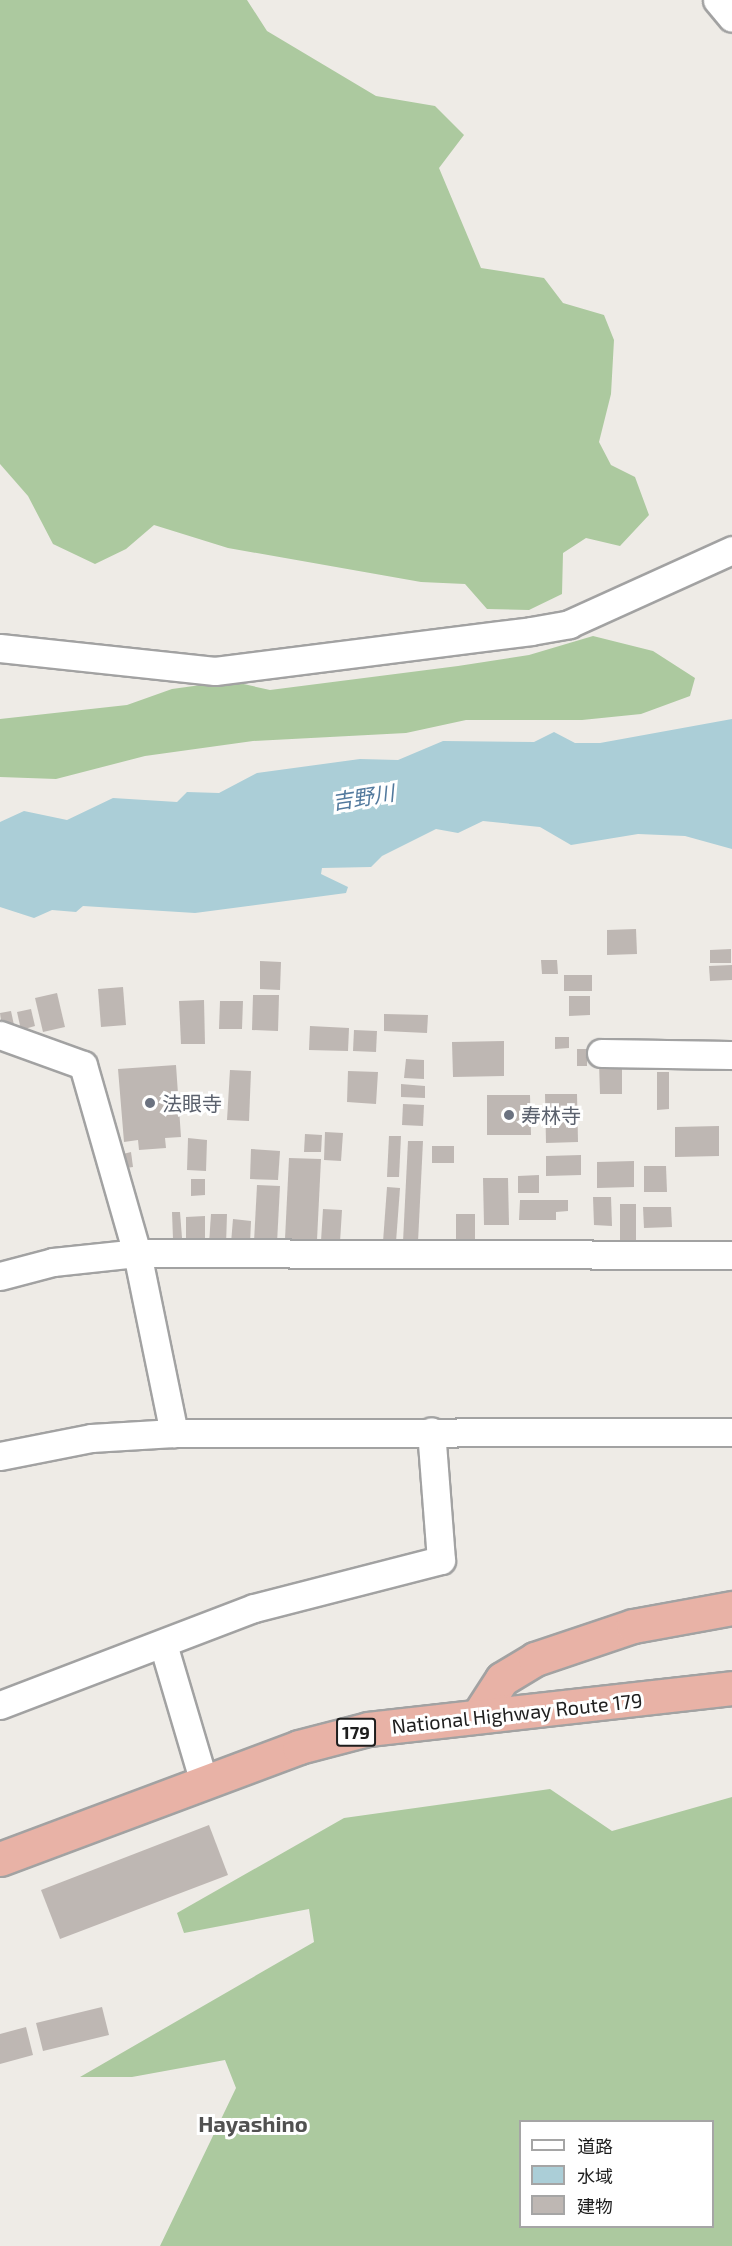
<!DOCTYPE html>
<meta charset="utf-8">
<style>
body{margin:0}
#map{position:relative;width:732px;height:2246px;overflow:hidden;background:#eeebe6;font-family:"Exo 2","Noto Sans JP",sans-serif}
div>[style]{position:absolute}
.forest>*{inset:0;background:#acc99f}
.water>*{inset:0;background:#abced7}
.building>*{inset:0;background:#beb7b3}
.roads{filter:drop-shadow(2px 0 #a2a2a2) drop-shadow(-2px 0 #a2a2a2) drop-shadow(0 2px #a2a2a2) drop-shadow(0 -2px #a2a2a2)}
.minor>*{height:27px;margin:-13.5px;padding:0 13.5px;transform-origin:13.5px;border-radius:13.5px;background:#fff}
.trunk>*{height:33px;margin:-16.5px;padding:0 16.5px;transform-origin:16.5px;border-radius:16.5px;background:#e8b2a6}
.dots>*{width:16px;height:16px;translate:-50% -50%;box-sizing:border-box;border:3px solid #fff;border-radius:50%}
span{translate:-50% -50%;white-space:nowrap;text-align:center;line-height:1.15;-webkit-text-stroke:6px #fff;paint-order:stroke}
.shield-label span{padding:2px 4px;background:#fff;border:2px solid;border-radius:4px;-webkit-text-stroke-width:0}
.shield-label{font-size:18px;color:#1e1e1e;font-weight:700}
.worship-label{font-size:20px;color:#5b616d}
.left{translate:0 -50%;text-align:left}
.street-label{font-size:20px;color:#1e1e1e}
.water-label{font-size:21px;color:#52799d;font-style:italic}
.quarter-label{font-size:22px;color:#515151;font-weight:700}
.legend{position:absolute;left:519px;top:2120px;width:195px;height:108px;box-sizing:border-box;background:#fff;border:2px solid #a5a5a5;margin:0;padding:8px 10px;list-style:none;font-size:18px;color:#1e1e1e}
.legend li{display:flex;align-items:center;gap:12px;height:30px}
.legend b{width:30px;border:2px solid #a5a5a5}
</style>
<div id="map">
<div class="forest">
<div style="clip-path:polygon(0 0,247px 0,267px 31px,376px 96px,435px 106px,464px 135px,439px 168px,481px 268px,544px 278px,563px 303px,604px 315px,614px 340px,611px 394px,599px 442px,611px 465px,635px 477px,649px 515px,620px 546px,586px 538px,563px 553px,562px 594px,529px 610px,487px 609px,465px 584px,421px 582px,228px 548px,154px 525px,126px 549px,95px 564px,53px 544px,28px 496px,0 464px)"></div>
<div style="clip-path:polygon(593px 636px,653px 651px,695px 678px,690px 696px,641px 714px,582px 720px,466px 720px,406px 733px,253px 741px,145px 756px,56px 779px,0 777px,0 719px,127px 705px,172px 689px,230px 681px,270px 690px,458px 666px,529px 655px)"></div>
<div style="clip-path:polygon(evenodd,550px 1789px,612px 1831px,732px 1797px,732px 2246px,160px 2246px,236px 2088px,225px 2060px,132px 2077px,80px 2077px,314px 1942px,309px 1909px,184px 1933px,177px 1913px,344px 1818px,550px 1789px,520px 2122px,712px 2122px,712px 2226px,520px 2226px,520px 2122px)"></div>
</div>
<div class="water">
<div style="clip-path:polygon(732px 719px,732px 849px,685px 836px,638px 834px,571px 845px,540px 827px,483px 821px,458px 833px,436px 829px,382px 856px,371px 867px,322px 868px,321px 874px,348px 887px,346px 893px,195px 913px,83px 906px,76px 912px,52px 910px,34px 918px,0 907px,0 822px,24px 811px,67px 820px,113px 798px,177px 802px,187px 792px,219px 793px,257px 773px,360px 759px,398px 760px,443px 741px,534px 742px,554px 732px,575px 743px,600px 743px)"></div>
</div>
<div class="building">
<div style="clip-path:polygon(636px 929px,637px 954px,607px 955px,607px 930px)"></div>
<div style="clip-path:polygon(731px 949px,731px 963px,710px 963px,710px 950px)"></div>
<div style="clip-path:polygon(541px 960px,557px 960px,558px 974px,542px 974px)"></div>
<div style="clip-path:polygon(260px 961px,281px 962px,280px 990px,260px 989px)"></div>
<div style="clip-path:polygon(732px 965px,732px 980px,710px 981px,709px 966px)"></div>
<div style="clip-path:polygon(564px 975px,592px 975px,592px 991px,564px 991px)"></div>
<div style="clip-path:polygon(123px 987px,126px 1025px,101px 1027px,98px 989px)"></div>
<div style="clip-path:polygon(57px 993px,65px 1027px,43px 1032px,35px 998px)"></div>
<div style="clip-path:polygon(253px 995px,279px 995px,278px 1031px,252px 1030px)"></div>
<div style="clip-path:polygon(569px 996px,590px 996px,590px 1015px,569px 1016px)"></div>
<div style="clip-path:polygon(204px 1000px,205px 1044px,181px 1044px,179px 1001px)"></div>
<div style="clip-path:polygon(220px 1001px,243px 1001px,242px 1029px,219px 1029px)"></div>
<div style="clip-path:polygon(31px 1009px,35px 1026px,21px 1030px,17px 1012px)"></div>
<div style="clip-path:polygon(11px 1011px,14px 1025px,2px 1028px,0 1013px)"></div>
<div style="clip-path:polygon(384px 1014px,428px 1015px,427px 1033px,384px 1031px)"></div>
<div style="clip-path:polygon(310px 1026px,349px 1028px,348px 1051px,309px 1050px)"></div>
<div style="clip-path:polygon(354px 1030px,377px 1031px,376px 1052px,353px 1051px)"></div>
<div style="clip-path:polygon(555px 1037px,569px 1037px,569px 1048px,555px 1049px)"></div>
<div style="clip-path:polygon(504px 1041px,504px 1076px,453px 1077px,452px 1042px)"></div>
<div style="clip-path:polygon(577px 1049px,587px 1049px,587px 1066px,577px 1066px)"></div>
<div style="clip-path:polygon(406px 1059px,424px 1060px,424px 1079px,404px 1078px)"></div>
<div style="clip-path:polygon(599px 1063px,622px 1063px,622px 1094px,600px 1094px)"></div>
<div style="clip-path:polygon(176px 1065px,181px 1137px,165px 1138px,166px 1148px,139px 1150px,138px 1140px,124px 1142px,118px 1069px)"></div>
<div style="clip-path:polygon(230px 1070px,251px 1071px,249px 1121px,227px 1120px)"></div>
<div style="clip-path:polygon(348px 1071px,378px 1072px,376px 1104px,347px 1102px)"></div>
<div style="clip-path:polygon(657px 1072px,669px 1072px,669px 1109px,657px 1110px)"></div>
<div style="clip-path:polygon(401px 1084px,425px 1086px,425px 1098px,401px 1097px)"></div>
<div style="clip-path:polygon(545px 1094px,577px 1094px,578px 1142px,546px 1143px)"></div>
<div style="clip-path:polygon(487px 1095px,530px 1095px,531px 1135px,487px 1135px)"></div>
<div style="clip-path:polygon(403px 1104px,424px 1105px,423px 1126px,402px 1125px)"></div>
<div style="clip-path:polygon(719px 1126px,719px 1156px,675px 1157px,675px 1127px)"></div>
<div style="clip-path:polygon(325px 1132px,343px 1133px,341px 1161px,324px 1160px)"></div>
<div style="clip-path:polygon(305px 1134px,322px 1135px,321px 1152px,304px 1152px)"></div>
<div style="clip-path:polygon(389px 1136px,401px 1136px,399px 1177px,387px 1177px)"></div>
<div style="clip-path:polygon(188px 1138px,207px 1140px,206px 1171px,187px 1170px)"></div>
<div style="clip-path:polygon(408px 1141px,423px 1141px,418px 1242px,403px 1242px)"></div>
<div style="clip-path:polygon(432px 1146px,454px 1146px,454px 1163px,432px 1163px)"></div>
<div style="clip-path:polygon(251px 1149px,280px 1151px,278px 1180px,250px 1179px)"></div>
<div style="clip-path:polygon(131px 1152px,133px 1167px,126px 1168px,123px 1154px)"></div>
<div style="clip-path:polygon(581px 1155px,581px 1175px,546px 1176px,546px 1156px)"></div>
<div style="clip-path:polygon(289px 1158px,321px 1159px,317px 1240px,285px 1239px)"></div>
<div style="clip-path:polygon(634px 1161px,634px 1187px,597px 1188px,597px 1162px)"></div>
<div style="clip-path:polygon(644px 1166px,666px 1166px,667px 1192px,644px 1192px)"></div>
<div style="clip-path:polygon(539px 1175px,539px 1193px,518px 1193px,518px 1176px)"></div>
<div style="clip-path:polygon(483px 1178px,508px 1178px,509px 1225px,484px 1225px)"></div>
<div style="clip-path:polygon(191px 1179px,205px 1179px,205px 1195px,191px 1196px)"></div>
<div style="clip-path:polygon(257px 1185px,280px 1186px,277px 1243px,254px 1242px)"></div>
<div style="clip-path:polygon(387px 1187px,400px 1188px,396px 1242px,383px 1242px)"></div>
<div style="clip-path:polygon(593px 1197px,611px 1197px,612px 1226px,594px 1225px)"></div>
<div style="clip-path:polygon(520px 1200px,568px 1200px,568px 1211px,556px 1212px,556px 1220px,519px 1220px)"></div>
<div style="clip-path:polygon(620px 1204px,636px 1204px,636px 1242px,620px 1243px)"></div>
<div style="clip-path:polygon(643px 1207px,671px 1207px,672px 1227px,644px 1228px)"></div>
<div style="clip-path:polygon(323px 1209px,342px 1210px,340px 1242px,321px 1241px)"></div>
<div style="clip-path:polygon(172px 1212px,180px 1212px,182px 1238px,173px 1239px)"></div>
<div style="clip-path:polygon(211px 1214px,227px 1214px,226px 1245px,209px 1244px)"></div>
<div style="clip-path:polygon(456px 1214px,475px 1214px,475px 1242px,456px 1242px)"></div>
<div style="clip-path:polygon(205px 1216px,205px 1243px,186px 1244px,186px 1217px)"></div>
<div style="clip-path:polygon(233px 1219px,251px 1221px,250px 1244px,231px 1243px)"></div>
<div style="clip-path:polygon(209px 1825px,228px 1875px,60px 1939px,41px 1890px)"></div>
<div style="clip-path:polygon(102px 2007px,109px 2035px,43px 2051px,36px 2023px)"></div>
<div style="clip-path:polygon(26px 2027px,33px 2055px,0 2064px,0 2034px)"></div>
</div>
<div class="roads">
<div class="minor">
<div style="left:717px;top:0;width:23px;rotate:50deg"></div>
<div style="left:0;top:648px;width:216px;rotate:6.1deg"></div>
<div style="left:215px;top:671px;width:319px;rotate:-7.2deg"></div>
<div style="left:531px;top:631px;width:39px;rotate:-10deg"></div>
<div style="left:569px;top:624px;width:179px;rotate:-24.4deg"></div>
<div style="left:0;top:1035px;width:88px;rotate:19.9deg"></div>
<div style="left:83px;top:1065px;width:196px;rotate:74deg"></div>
<div style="left:137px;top:1253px;width:184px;rotate:78.4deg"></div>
<div style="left:601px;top:1053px;width:131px;rotate:0.9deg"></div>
<div style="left:0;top:1276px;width:55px;rotate:-14.8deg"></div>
<div style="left:53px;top:1262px;width:84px;rotate:-6.1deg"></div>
<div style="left:137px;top:1253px;width:595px;rotate:0.19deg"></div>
<div style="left:0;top:1456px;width:93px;rotate:-11.2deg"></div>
<div style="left:91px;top:1438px;width:83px;rotate:-3.4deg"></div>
<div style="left:174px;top:1433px;width:558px;rotate:-0.1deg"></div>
<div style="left:163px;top:1644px;width:144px;rotate:73.5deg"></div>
<div style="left:0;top:1705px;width:272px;rotate:-20.9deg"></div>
<div style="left:254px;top:1608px;width:193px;rotate:-14.4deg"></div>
<div style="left:441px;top:1560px;width:129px;rotate:-94.4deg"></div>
</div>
<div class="trunk">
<div style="left:478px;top:1716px;width:44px;rotate:-57deg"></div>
<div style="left:502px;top:1679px;width:39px;rotate:-31deg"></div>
<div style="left:535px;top:1659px;width:103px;rotate:-18.6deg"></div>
<div style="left:633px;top:1626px;width:101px;rotate:-10.3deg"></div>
<div style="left:0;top:1859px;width:319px;rotate:-20.5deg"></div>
<div style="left:299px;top:1747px;width:71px;rotate:-14.6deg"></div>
<div style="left:368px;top:1729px;width:366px;rotate:-6.4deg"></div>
</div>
</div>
<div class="dots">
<div style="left:150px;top:1103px;background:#6b7280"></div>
<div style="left:509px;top:1115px;background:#6b7280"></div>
</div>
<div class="shield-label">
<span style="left:356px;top:1732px">179</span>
</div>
<div class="worship-label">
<span class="left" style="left:162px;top:1103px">法眼寺</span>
<span class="left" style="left:521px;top:1115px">寿林寺</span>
</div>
<div class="street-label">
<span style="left:517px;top:1713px;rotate:-6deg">National Highway Route 179</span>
</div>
<div class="water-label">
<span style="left:363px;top:797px;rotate:-9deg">吉野川</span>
</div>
<div class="quarter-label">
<span style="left:253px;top:2124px">Hayashino</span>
</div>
<ul class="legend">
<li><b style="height:8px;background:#fff"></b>道路</li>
<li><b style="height:16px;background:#abced7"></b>水域</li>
<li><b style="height:16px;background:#beb7b3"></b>建物</li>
</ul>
</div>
